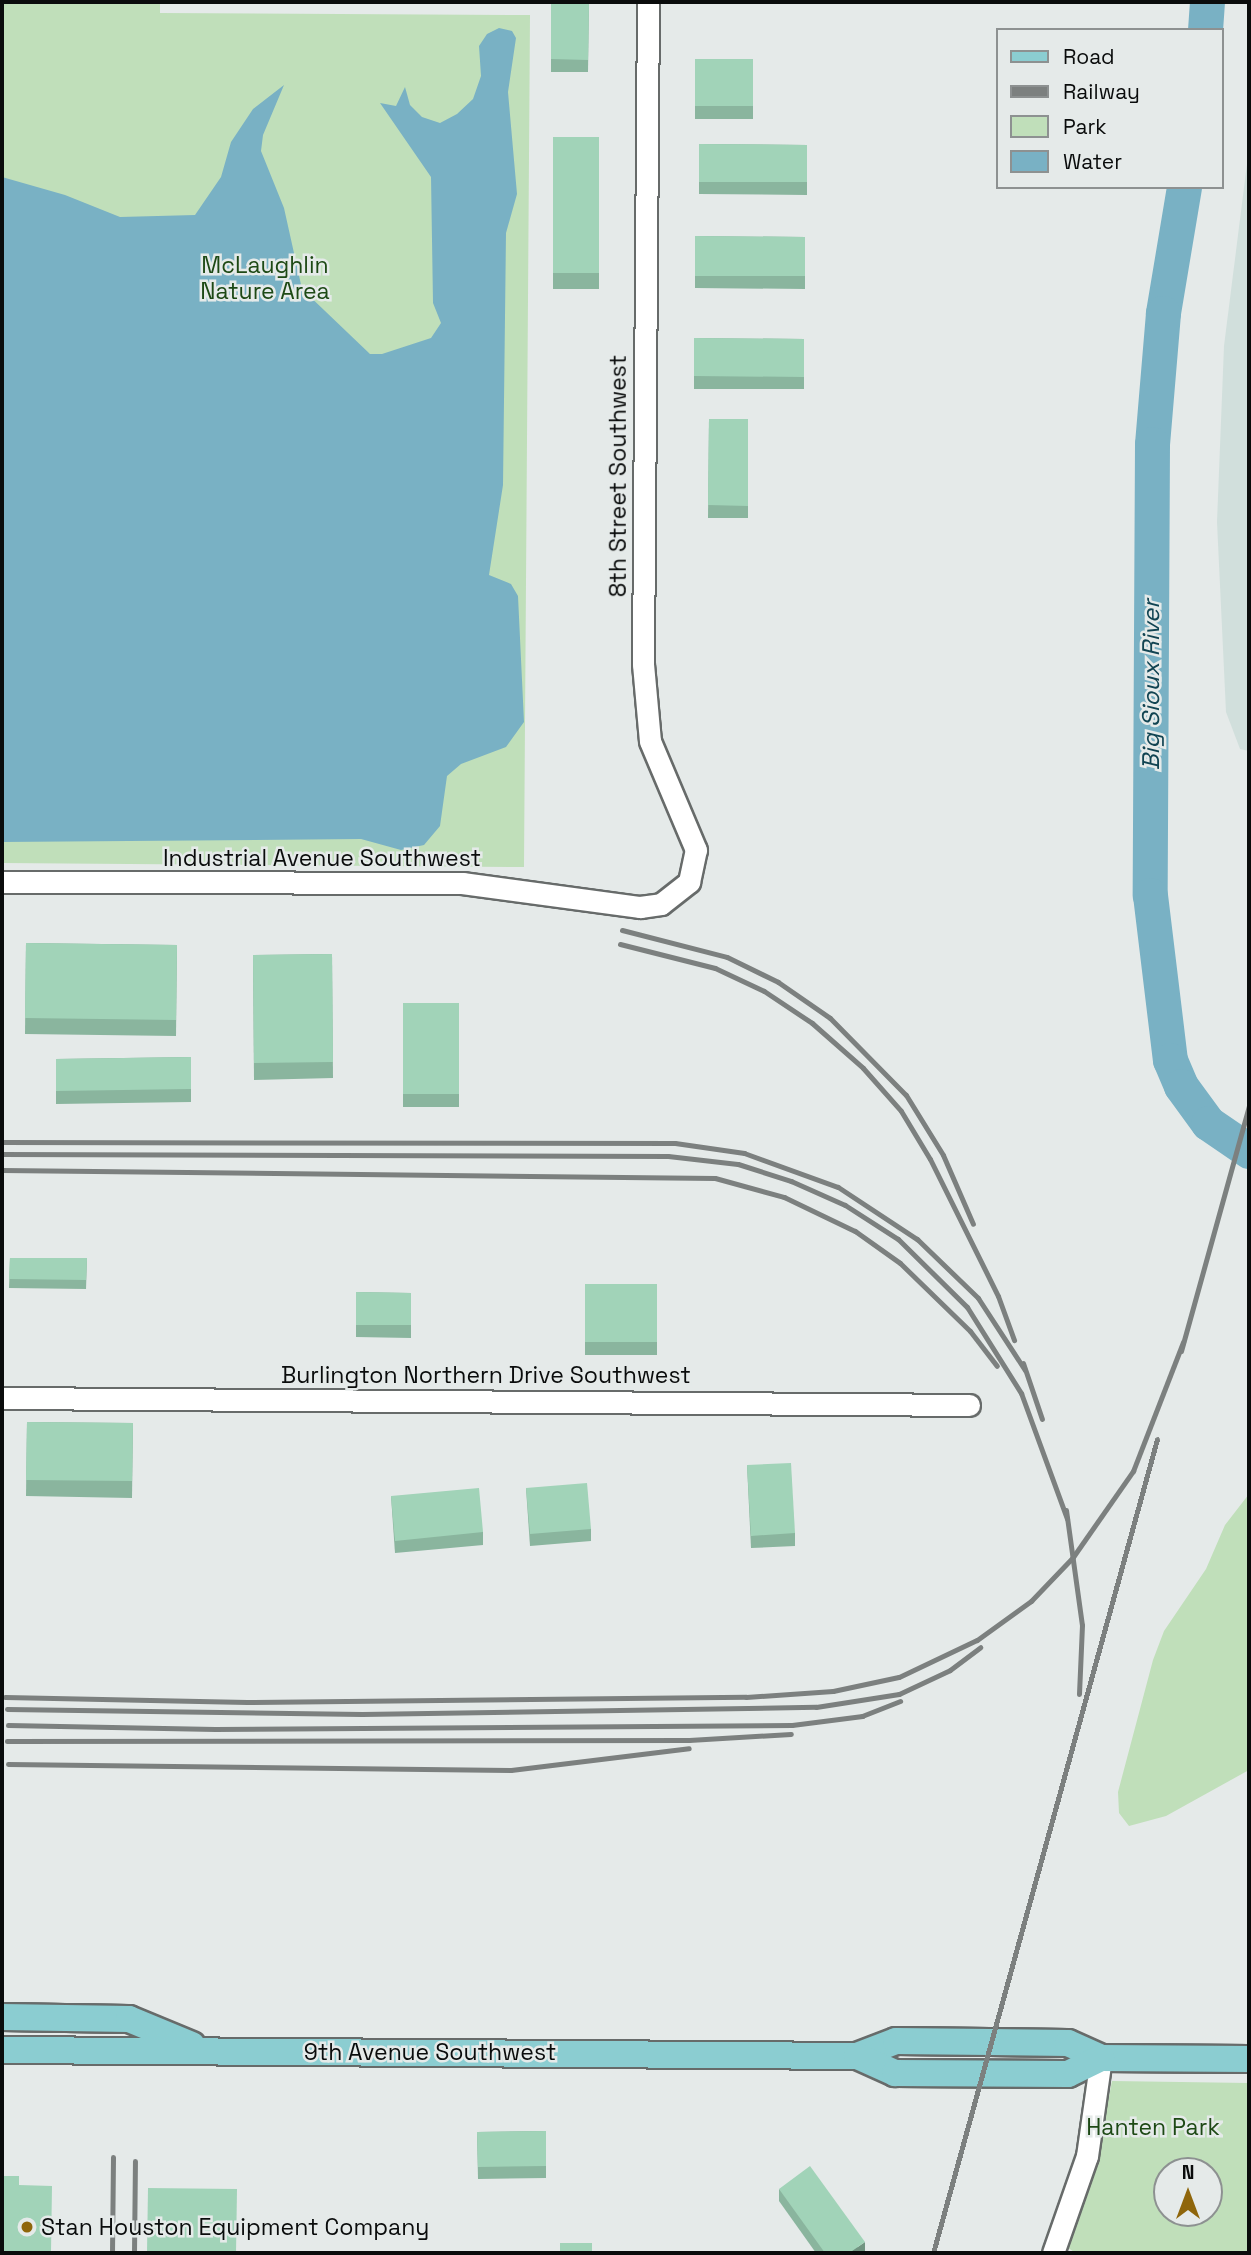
<!DOCTYPE html>
<style>
body{margin:0}
#map{position:relative;width:1251px;height:2255px;overflow:hidden;background:#e5eae9;font-family:"Space Grotesk",sans-serif}
div>[style]{position:absolute}
.built>*{inset:0;background:#d1dfdc}
.green>*{inset:0;background:#c0dfba}
.water>*{inset:0;background:#79b1c4}
.river>*{height:35px;margin:-17.5px;padding:0 17.5px;transform-origin:17.5px;border-radius:17.5px;background:#79b1c4}
.roads{filter:drop-shadow(2px 0 #676b6a) drop-shadow(-2px 0 #676b6a) drop-shadow(0 2px #676b6a) drop-shadow(0 -2px #676b6a)}
.minor>*{height:21px;margin:-10.5px;padding:0 10.5px;transform-origin:10.5px;border-radius:10.5px;background:#fff}
.major>*{height:26px;margin:-13px;padding:0 13px;transform-origin:13px;border-radius:13px;background:#8bcdd1}
.rail>*{height:5px;margin:-2.5px;padding:0 2.5px;transform-origin:2.5px;border-radius:2.5px;background:#7c807f}
.wall>*{inset:0;background:#8ab59e}
.shaded-wall>*{inset:0;background:#719481}
.building>*{inset:0;background:#a1d3b8}
.dots>*{width:19px;height:19px;translate:-50% -50%;box-sizing:border-box;border:4px solid #e5eae9;border-radius:50%}
span{translate:-50% -50%;white-space:nowrap;text-align:center;line-height:1.15;-webkit-text-stroke:5px #e5eae9;paint-order:stroke}
.park-label{font-size:23px;color:#1d4915}
.street-label{font-size:23px;color:#0a0c0c}
.poi-label{font-size:23px;color:#0a0c0c}
.left{translate:0 -50%;text-align:left}
.water-label{font-size:24px;color:#114452;font-style:italic}
.frame{position:absolute;inset:0;border:4px solid #0a0c0c;pointer-events:none}
.legend{position:absolute;left:996px;top:28px;width:228px;height:161px;box-sizing:border-box;background:#e5eae9;border:2px solid #8d9191;margin:0;padding:9px 12px;list-style:none;font-size:21px;color:#0a0c0c}
.legend li{display:flex;align-items:center;gap:14px;height:35px}
.legend b{width:35px;border:2px solid #8d9191}
.north{position:absolute;left:1153px;top:2157px;width:70px;height:70px;box-sizing:border-box;background:#e5eae9;border:2px solid #8d9191;border-radius:50%;rotate:0deg;font-size:19px;font-weight:700;line-height:28px;text-align:center;color:#0a0c0c}
.north::after{content:'';display:block;margin:auto;width:24px;height:32px;background:#8f660b;clip-path:polygon(50% 0,100% 100%,50% 72%,0 100%)}
</style>
<div id="map">
<div class="built">
<div style="clip-path:polygon(1249px 148px,1249px 751px,1240px 749px,1226px 712px,1217px 522px,1224px 346px)"></div>
</div>
<div class="green">
<div style="clip-path:polygon(2px 2px,160px 2px,160px 13px,530px 15px,524px 867px,2px 863px)"></div>
<div style="clip-path:polygon(1249px 1494px,1249px 1770px,1166px 1816px,1129px 1826px,1119px 1813px,1118px 1792px,1153px 1660px,1164px 1631px,1206px 1569px,1225px 1525px)"></div>
<div style="clip-path:polygon(evenodd,1112px 2081px,1249px 2083px,1249px 2253px,1076px 2253px,1068px 2248px,1095px 2168px,1112px 2081px,1167px 2171px,1209px 2171px,1209px 2213px,1167px 2213px,1167px 2171px)"></div>
</div>
<div class="water">
<div style="clip-path:polygon(499px 28px,512px 31px,516px 38px,508px 92px,517px 194px,506px 233px,503px 485px,489px 575px,511px 584px,518px 596px,524px 722px,506px 747px,461px 764px,447px 776px,440px 826px,424px 845px,401px 850px,361px 839px,2px 842px,2px 177px,65px 195px,120px 217px,195px 215px,221px 177px,231px 142px,253px 109px,284px 85px,263px 135px,261px 151px,284px 208px,302px 289px,370px 354px,382px 354px,431px 338px,441px 323px,433px 303px,431px 177px,380px 103px,396px 106px,405px 87px,410px 105px,422px 117px,440px 123px,457px 114px,473px 99px,481px 76px,479px 46px,487px 34px)"></div>
</div>
<div class="river">
<div style="left:1205px;top:30px;width:28px;rotate:-86deg"></div>
<div style="left:1184px;top:187px;width:128px;rotate:99.5deg"></div>
<div style="left:1163px;top:313px;width:131px;rotate:94.8deg"></div>
<div style="left:1152px;top:444px;width:451px;rotate:90.3deg"></div>
<div style="left:1150px;top:895px;width:166px;rotate:83.1deg"></div>
<div style="left:1170px;top:1060px;width:28px;rotate:67deg"></div>
<div style="left:1181px;top:1086px;width:46px;rotate:53.9deg"></div>
<div style="left:1208px;top:1123px;width:50px;rotate:34.3deg"></div>
</div>
<div class="roads">
<div class="minor">
<div style="left:2px;top:882px;width:460px;rotate:0.1deg"></div>
<div style="left:462px;top:883px;width:180px;rotate:7.7deg"></div>
<div style="left:640px;top:907px;width:21px;rotate:-8deg"></div>
<div style="left:661px;top:904px;width:36px;rotate:-38deg"></div>
<div style="left:689px;top:882px;width:33px;rotate:-78deg"></div>
<div style="left:696px;top:850px;width:118px;rotate:-112.9deg"></div>
<div style="left:650px;top:741px;width:77px;rotate:-95.2deg"></div>
<div style="left:643px;top:664px;width:662px;rotate:-89.57deg"></div>
<div style="left:2px;top:1398px;width:967px;rotate:0.41deg"></div>
<div style="left:1053px;top:2253px;width:103px;rotate:-70.7deg"></div>
<div style="left:1087px;top:2156px;width:99px;rotate:-81.9deg"></div>
</div>
<div class="major">
<div style="left:2px;top:2017px;width:127px;rotate:0.9deg"></div>
<div style="left:129px;top:2019px;width:68px;rotate:22.4deg"></div>
<div style="left:2px;top:2050px;width:855px;rotate:0.4deg"></div>
<div style="left:857px;top:2056px;width:42px;rotate:-21deg"></div>
<div style="left:896px;top:2041px;width:94px;rotate:0.6deg"></div>
<div style="left:990px;top:2042px;width:78px;rotate:0.7deg"></div>
<div style="left:1068px;top:2043px;width:36px;rotate:24deg"></div>
<div style="left:1101px;top:2058px;width:148px;rotate:0.4deg"></div>
<div style="left:857px;top:2056px;width:42px;rotate:24.1deg"></div>
<div style="left:895px;top:2073px;width:173px;rotate:0.3deg"></div>
<div style="left:1068px;top:2074px;width:37px;rotate:-26deg"></div>
</div>
</div>
<div class="rail">
<div style="left:622px;top:930px;width:108px;rotate:14.4deg"></div>
<div style="left:727px;top:957px;width:57px;rotate:26.1deg"></div>
<div style="left:778px;top:982px;width:63px;rotate:34.7deg"></div>
<div style="left:830px;top:1018px;width:108px;rotate:45.4deg"></div>
<div style="left:906px;top:1095px;width:70px;rotate:58.3deg"></div>
<div style="left:943px;top:1155px;width:75px;rotate:66.5deg"></div>
<div style="left:620px;top:944px;width:98px;rotate:14.2deg"></div>
<div style="left:715px;top:968px;width:54px;rotate:25.1deg"></div>
<div style="left:764px;top:991px;width:58px;rotate:33.7deg"></div>
<div style="left:812px;top:1023px;width:68px;rotate:41.4deg"></div>
<div style="left:863px;top:1068px;width:57px;rotate:48.5deg"></div>
<div style="left:901px;top:1111px;width:56px;rotate:58.9deg"></div>
<div style="left:930px;top:1159px;width:153px;rotate:63.6deg"></div>
<div style="left:998px;top:1296px;width:47px;rotate:70deg"></div>
<div style="left:2px;top:1142px;width:673px;rotate:0.09deg"></div>
<div style="left:675px;top:1143px;width:70px;rotate:8.2deg"></div>
<div style="left:744px;top:1153px;width:100px;rotate:19.9deg"></div>
<div style="left:838px;top:1187px;width:95px;rotate:33.4deg"></div>
<div style="left:917px;top:1239px;width:85px;rotate:44deg"></div>
<div style="left:978px;top:1298px;width:86px;rotate:56.9deg"></div>
<div style="left:2px;top:1154px;width:666px;rotate:0.17deg"></div>
<div style="left:668px;top:1156px;width:70px;rotate:6.5deg"></div>
<div style="left:738px;top:1164px;width:56px;rotate:17.8deg"></div>
<div style="left:791px;top:1181px;width:59px;rotate:24deg"></div>
<div style="left:845px;top:1205px;width:63px;rotate:32.7deg"></div>
<div style="left:898px;top:1239px;width:97px;rotate:44.6deg"></div>
<div style="left:967px;top:1307px;width:102px;rotate:57.9deg"></div>
<div style="left:1021px;top:1393px;width:134px;rotate:69.9deg"></div>
<div style="left:2px;top:1170px;width:713px;rotate:0.64deg"></div>
<div style="left:715px;top:1178px;width:72px;rotate:15.4deg"></div>
<div style="left:784px;top:1197px;width:79px;rotate:25.6deg"></div>
<div style="left:855px;top:1231px;width:55px;rotate:35.4deg"></div>
<div style="left:900px;top:1263px;width:98px;rotate:44.2deg"></div>
<div style="left:970px;top:1331px;width:44px;rotate:52.4deg"></div>
<div style="left:1181px;top:1351px;width:255px;rotate:-74.5deg"></div>
<div style="left:1023px;top:1363px;width:59px;rotate:71.3deg"></div>
<div style="left:1066px;top:1510px;width:116px;rotate:82.1deg"></div>
<div style="left:1082px;top:1625px;width:69px;rotate:92.5deg"></div>
<div style="left:5px;top:1697px;width:242px;rotate:1.2deg"></div>
<div style="left:247px;top:1702px;width:499px;rotate:-0.6deg"></div>
<div style="left:746px;top:1697px;width:87px;rotate:-3.9deg"></div>
<div style="left:833px;top:1691px;width:67px;rotate:-12deg"></div>
<div style="left:899px;top:1677px;width:86px;rotate:-25.4deg"></div>
<div style="left:977px;top:1640px;width:67px;rotate:-35.8deg"></div>
<div style="left:1031px;top:1601px;width:61px;rotate:-46.3deg"></div>
<div style="left:1073px;top:1557px;width:105px;rotate:-55.1deg"></div>
<div style="left:1133px;top:1471px;width:138px;rotate:-68.8deg"></div>
<div style="left:7px;top:1709px;width:355px;rotate:0.8deg"></div>
<div style="left:362px;top:1714px;width:454px;rotate:-0.9deg"></div>
<div style="left:816px;top:1707px;width:84px;rotate:-8.9deg"></div>
<div style="left:899px;top:1694px;width:56px;rotate:-25.2deg"></div>
<div style="left:950px;top:1670px;width:38px;rotate:-37deg"></div>
<div style="left:8px;top:1725px;width:207px;rotate:1.1deg"></div>
<div style="left:215px;top:1729px;width:577px;rotate:-0.4deg"></div>
<div style="left:792px;top:1725px;width:71px;rotate:-7.3deg"></div>
<div style="left:862px;top:1716px;width:41px;rotate:-21.5deg"></div>
<div style="left:7px;top:1741px;width:682px;rotate:-0.08deg"></div>
<div style="left:689px;top:1740px;width:102px;rotate:-3.4deg"></div>
<div style="left:8px;top:1764px;width:503px;rotate:0.68deg"></div>
<div style="left:511px;top:1770px;width:179px;rotate:-7deg"></div>
<div style="left:112px;top:2253px;width:96px;rotate:-89.4deg"></div>
<div style="left:134px;top:2253px;width:92px;rotate:-89.4deg"></div>
<div style="left:933px;top:2253px;width:844px;rotate:-74.61deg"></div>
</div>
<div class="wall">
<div style="clip-path:polygon(551px 2px,589px 2px,588px 72px,551px 72px)"></div>
<div style="clip-path:polygon(695px 59px,753px 59px,753px 119px,695px 119px)"></div>
<div style="clip-path:polygon(553px 137px,599px 137px,599px 289px,553px 289px)"></div>
<div style="clip-path:polygon(699px 144px,807px 145px,807px 195px,699px 194px)"></div>
<div style="clip-path:polygon(695px 236px,805px 237px,805px 289px,695px 288px)"></div>
<div style="clip-path:polygon(694px 338px,804px 339px,804px 389px,694px 389px)"></div>
<div style="clip-path:polygon(709px 419px,748px 419px,748px 518px,708px 518px)"></div>
<div style="clip-path:polygon(26px 943px,177px 945px,176px 1036px,25px 1034px)"></div>
<div style="clip-path:polygon(332px 954px,333px 1078px,254px 1080px,253px 955px)"></div>
<div style="clip-path:polygon(403px 1003px,459px 1003px,459px 1107px,403px 1107px)"></div>
<div style="clip-path:polygon(191px 1057px,191px 1102px,56px 1104px,56px 1059px)"></div>
<div style="clip-path:polygon(10px 1258px,87px 1258px,86px 1289px,9px 1288px)"></div>
<div style="clip-path:polygon(585px 1284px,657px 1284px,657px 1355px,585px 1355px)"></div>
<div style="clip-path:polygon(356px 1292px,411px 1293px,411px 1338px,356px 1337px)"></div>
<div style="clip-path:polygon(27px 1422px,133px 1423px,132px 1498px,26px 1496px)"></div>
<div style="clip-path:polygon(747px 1465px,795px 1533px,795px 1546px,751px 1548px)"></div>
<div style="clip-path:polygon(526px 1488px,591px 1529px,591px 1541px,530px 1546px)"></div>
<div style="clip-path:polygon(391px 1496px,483px 1532px,483px 1545px,395px 1553px)"></div>
<div style="clip-path:polygon(546px 2131px,546px 2178px,478px 2179px,477px 2132px)"></div>
<div style="clip-path:polygon(779px 2189px,865px 2253px,816px 2253px,779px 2201px)"></div>
</div>
<div class="shaded-wall">
<div style="clip-path:polygon(865px 2242px,865px 2253px,849px 2253px)"></div>
</div>
<div class="building">
<div style="clip-path:polygon(551px 2px,589px 2px,588px 60px,551px 59px)"></div>
<div style="clip-path:polygon(695px 59px,753px 59px,753px 106px,695px 106px)"></div>
<div style="clip-path:polygon(553px 137px,599px 137px,599px 273px,553px 273px)"></div>
<div style="clip-path:polygon(699px 144px,807px 145px,807px 182px,699px 182px)"></div>
<div style="clip-path:polygon(695px 236px,805px 237px,805px 276px,695px 276px)"></div>
<div style="clip-path:polygon(694px 338px,804px 339px,804px 377px,694px 376px)"></div>
<div style="clip-path:polygon(709px 419px,748px 419px,748px 506px,708px 505px)"></div>
<div style="clip-path:polygon(26px 943px,177px 945px,176px 1020px,25px 1018px)"></div>
<div style="clip-path:polygon(332px 954px,333px 1062px,254px 1063px,253px 955px)"></div>
<div style="clip-path:polygon(403px 1003px,459px 1003px,459px 1094px,403px 1094px)"></div>
<div style="clip-path:polygon(191px 1057px,191px 1089px,56px 1091px,56px 1059px)"></div>
<div style="clip-path:polygon(10px 1258px,87px 1258px,86px 1280px,9px 1279px)"></div>
<div style="clip-path:polygon(585px 1284px,657px 1284px,657px 1342px,585px 1342px)"></div>
<div style="clip-path:polygon(356px 1292px,411px 1293px,411px 1325px,356px 1325px)"></div>
<div style="clip-path:polygon(27px 1422px,133px 1423px,132px 1481px,26px 1480px)"></div>
<div style="clip-path:polygon(791px 1463px,795px 1533px,751px 1536px,747px 1465px)"></div>
<div style="clip-path:polygon(587px 1483px,591px 1529px,530px 1534px,526px 1488px)"></div>
<div style="clip-path:polygon(479px 1488px,483px 1532px,395px 1541px,391px 1496px)"></div>
<div style="clip-path:polygon(546px 2131px,546px 2166px,478px 2167px,477px 2132px)"></div>
<div style="clip-path:polygon(810px 2166px,865px 2242px,849px 2253px,825px 2253px,779px 2189px)"></div>
<div style="clip-path:polygon(2px 2176px,19px 2176px,19px 2185px,52px 2186px,51px 2252px,97px 2253px,2px 2253px)"></div>
<div style="clip-path:polygon(148px 2188px,237px 2189px,236px 2253px,147px 2253px)"></div>
<div style="clip-path:polygon(560px 2243px,592px 2243px,592px 2253px,560px 2253px)"></div>
</div>
<div class="dots">
<div style="left:27px;top:2227px;background:#8f660b"></div>
</div>
<div class="park-label">
<span style="left:265px;top:278px">McLaughlin<br>Nature Area</span>
<span style="left:1153px;top:2127px">Hanten Park</span>
</div>
<div class="street-label">
<span style="left:618px;top:476px;rotate:-90deg">8th Street Southwest</span>
<span style="left:322px;top:858px">Industrial Avenue Southwest</span>
<span style="left:486px;top:1375px">Burlington Northern Drive Southwest</span>
<span style="left:430px;top:2052px">9th Avenue Southwest</span>
</div>
<div class="poi-label">
<span class="left" style="left:41px;top:2227px">Stan Houston Equipment Company</span>
</div>
<div class="water-label">
<span style="left:1151px;top:685px;rotate:-90deg">Big Sioux River</span>
</div>
<div class="frame"></div>
<ul class="legend">
<li><b style="height:9px;background:#8bcdd1"></b>Road</li>
<li><b style="height:9px;background:#7c807f"></b>Railway</li>
<li><b style="height:19px;background:#c0dfba"></b>Park</li>
<li><b style="height:19px;background:#79b1c4"></b>Water</li>
</ul>
<div class="north">N</div>
</div>
